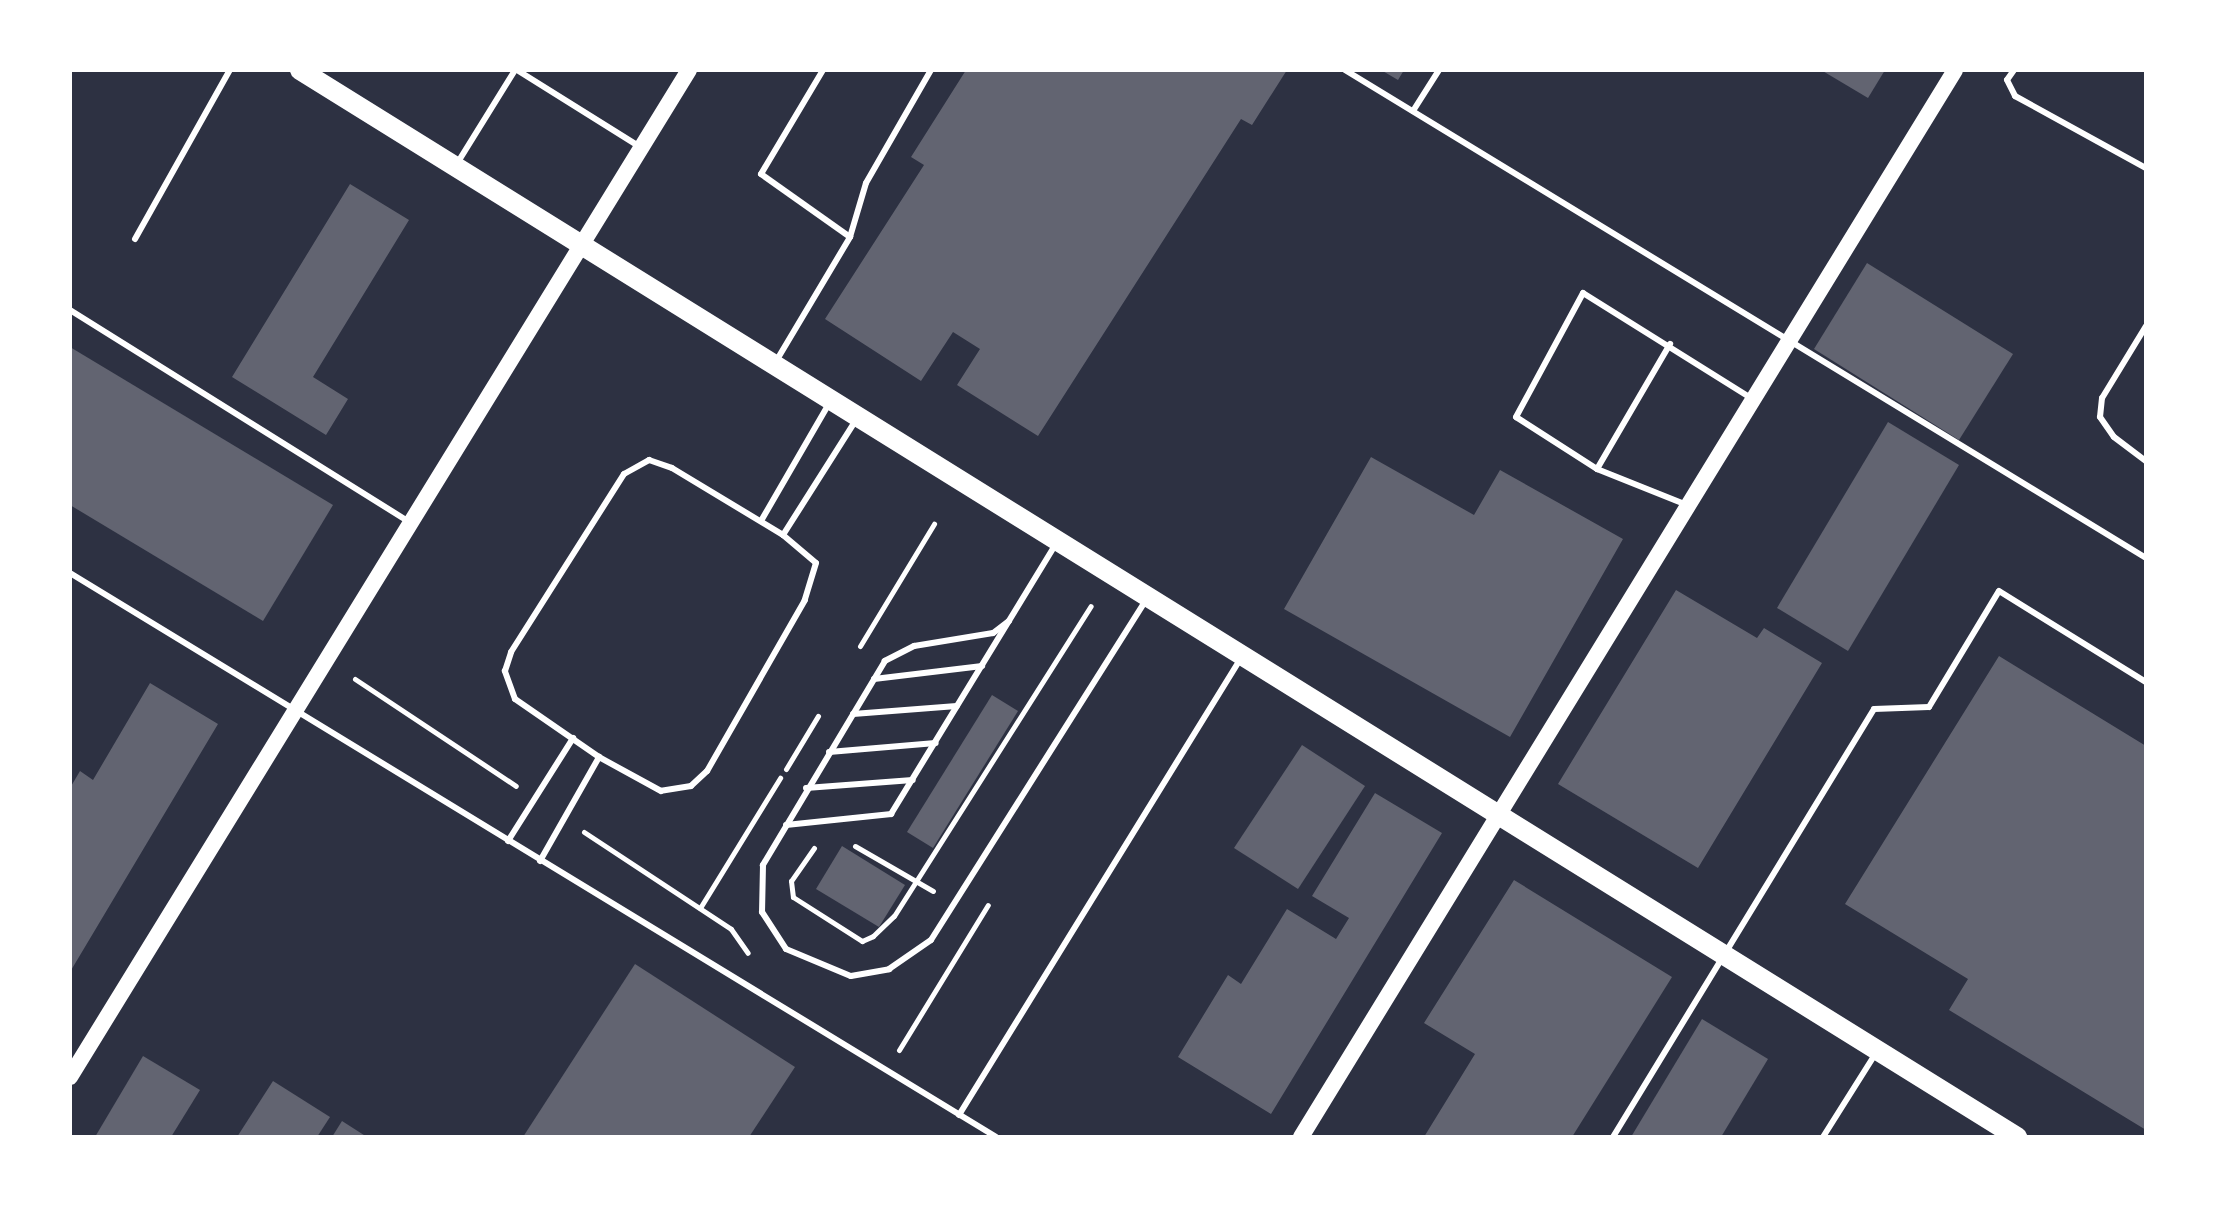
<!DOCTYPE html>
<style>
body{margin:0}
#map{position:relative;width:2216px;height:1207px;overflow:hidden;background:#2d3142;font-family:"Roboto Condensed",sans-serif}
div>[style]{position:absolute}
.building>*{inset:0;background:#626471}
.path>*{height:5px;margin:-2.5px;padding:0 2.5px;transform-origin:2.5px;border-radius:2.5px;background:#fff}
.service>*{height:6px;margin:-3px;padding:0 3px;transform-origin:3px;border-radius:3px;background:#fff}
.secondary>*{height:16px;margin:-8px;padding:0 8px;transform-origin:8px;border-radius:8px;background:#fff}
.primary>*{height:20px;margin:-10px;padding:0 10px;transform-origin:10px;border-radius:10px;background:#fff}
span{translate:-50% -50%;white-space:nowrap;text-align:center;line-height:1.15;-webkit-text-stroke:6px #fff;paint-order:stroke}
.frame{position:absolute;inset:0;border:72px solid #fff;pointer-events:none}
</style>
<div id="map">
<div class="building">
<div style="clip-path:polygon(966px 70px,1287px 70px,1252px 125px,1241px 119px,1038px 436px,957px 385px,980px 349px,953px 332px,921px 381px,825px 319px,924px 165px,911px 157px)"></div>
<div style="clip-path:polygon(1381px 70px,1404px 70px,1398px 80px)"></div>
<div style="clip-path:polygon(1821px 70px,1885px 70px,1868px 98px)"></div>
<div style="clip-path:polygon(350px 184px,409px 220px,313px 377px,348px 399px,326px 435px,232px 377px)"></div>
<div style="clip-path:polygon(1867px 263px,2013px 354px,1959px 440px,1814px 349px)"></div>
<div style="clip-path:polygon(70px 347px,333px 505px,263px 621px,70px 505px)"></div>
<div style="clip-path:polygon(1888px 422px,1959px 465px,1848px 651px,1777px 608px)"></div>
<div style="clip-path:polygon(1371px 457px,1474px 515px,1500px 470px,1623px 539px,1510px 737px,1284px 609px)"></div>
<div style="clip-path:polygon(1676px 590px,1757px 638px,1764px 628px,1822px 663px,1698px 868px,1558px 784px)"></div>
<div style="clip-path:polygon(1999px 656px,2146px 746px,2146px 1130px,1949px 1010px,1968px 979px,1845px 904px)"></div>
<div style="clip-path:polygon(150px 683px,218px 724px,70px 972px,70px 788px,80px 771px,93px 780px)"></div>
<div style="clip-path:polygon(992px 695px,1018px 711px,933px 848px,907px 832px)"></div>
<div style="clip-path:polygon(1302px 745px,1365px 786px,1298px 889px,1234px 848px)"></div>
<div style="clip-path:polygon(1375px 793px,1442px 833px,1271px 1114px,1178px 1057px,1228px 975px,1241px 984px,1287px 909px,1336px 939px,1349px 918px,1312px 896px)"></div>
<div style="clip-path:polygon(842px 846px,905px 885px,879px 927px,816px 889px)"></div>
<div style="clip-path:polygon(1514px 880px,1672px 977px,1572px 1137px,1424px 1137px,1475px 1054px,1424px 1023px)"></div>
<div style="clip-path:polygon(635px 964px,795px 1067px,749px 1137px,523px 1137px)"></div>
<div style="clip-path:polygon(1702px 1019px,1768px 1059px,1721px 1137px,1631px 1137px)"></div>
<div style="clip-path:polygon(143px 1056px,200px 1090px,171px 1137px,95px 1137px)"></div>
<div style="clip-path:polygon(273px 1081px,330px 1117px,317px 1137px,237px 1137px)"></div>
<div style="clip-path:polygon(342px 1121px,367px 1137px,332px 1137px)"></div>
</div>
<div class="path">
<div style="left:860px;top:646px;width:143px;rotate:-58.8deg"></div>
<div style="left:355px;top:679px;width:193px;rotate:33.6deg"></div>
<div style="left:786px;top:769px;width:62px;rotate:-58.9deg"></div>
<div style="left:584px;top:832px;width:176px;rotate:33.4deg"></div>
<div style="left:731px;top:929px;width:29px;rotate:55deg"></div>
<div style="left:855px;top:846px;width:90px;rotate:30deg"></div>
<div style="left:814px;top:848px;width:40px;rotate:124.9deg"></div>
<div style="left:791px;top:881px;width:16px;rotate:83deg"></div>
<div style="left:793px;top:897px;width:82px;rotate:32.5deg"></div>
<div style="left:862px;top:941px;width:12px;rotate:-24deg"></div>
<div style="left:873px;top:936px;width:29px;rotate:-44deg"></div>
<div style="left:894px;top:916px;width:367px;rotate:-57.6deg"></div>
<div style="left:700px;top:908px;width:153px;rotate:-58.4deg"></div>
<div style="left:899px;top:1050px;width:170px;rotate:-58.5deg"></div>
</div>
<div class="service">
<div style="left:517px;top:70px;width:145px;rotate:32deg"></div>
<div style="left:823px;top:70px;width:121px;rotate:120.8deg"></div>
<div style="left:761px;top:174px;width:109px;rotate:35.3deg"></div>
<div style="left:1345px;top:70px;width:938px;rotate:31.35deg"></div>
<div style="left:2014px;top:70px;width:12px;rotate:125deg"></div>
<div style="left:2007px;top:80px;width:18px;rotate:63deg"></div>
<div style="left:2015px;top:96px;width:149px;rotate:28.8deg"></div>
<div style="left:1413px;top:111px;width:49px;rotate:-57.6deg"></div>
<div style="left:458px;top:162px;width:108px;rotate:-58.2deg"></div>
<div style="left:135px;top:239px;width:194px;rotate:-60.7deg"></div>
<div style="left:70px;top:310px;width:400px;rotate:32deg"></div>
<div style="left:2146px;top:326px;width:84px;rotate:121.4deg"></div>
<div style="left:2102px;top:398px;width:19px;rotate:96deg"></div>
<div style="left:2100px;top:417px;width:24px;rotate:55deg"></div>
<div style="left:2114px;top:437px;width:40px;rotate:37deg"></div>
<div style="left:775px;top:363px;width:147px;rotate:-59.2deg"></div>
<div style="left:850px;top:237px;width:56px;rotate:-73.5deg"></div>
<div style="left:866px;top:183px;width:130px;rotate:-60.1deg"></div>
<div style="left:649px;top:460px;width:24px;rotate:19deg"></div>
<div style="left:672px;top:468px;width:130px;rotate:31.1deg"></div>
<div style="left:783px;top:535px;width:43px;rotate:40.3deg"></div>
<div style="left:816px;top:563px;width:39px;rotate:107deg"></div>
<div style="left:805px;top:600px;width:197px;rotate:119.8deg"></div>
<div style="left:707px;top:771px;width:22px;rotate:137deg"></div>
<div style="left:691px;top:786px;width:30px;rotate:171deg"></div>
<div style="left:661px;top:791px;width:71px;rotate:-151.3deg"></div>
<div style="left:599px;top:757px;width:102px;rotate:-145.4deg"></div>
<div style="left:515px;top:699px;width:30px;rotate:-110deg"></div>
<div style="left:505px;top:671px;width:20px;rotate:-72deg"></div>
<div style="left:511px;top:652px;width:211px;rotate:-57.6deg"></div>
<div style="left:624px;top:474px;width:29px;rotate:-29deg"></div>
<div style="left:1597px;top:469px;width:145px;rotate:-59.7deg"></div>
<div style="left:1687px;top:505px;width:97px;rotate:-158.2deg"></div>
<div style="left:1597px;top:469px;width:96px;rotate:-147.3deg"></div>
<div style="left:1516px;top:417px;width:141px;rotate:-61.6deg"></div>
<div style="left:1583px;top:293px;width:198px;rotate:32deg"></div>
<div style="left:761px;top:521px;width:138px;rotate:-59.9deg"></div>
<div style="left:783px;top:535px;width:136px;rotate:-57.6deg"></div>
<div style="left:70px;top:573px;width:1084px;rotate:31.34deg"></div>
<div style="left:1009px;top:621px;width:20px;rotate:143deg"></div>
<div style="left:993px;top:633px;width:80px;rotate:170.7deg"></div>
<div style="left:914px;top:646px;width:33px;rotate:153deg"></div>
<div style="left:885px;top:661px;width:238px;rotate:120.9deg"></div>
<div style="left:763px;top:865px;width:47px;rotate:91.2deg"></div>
<div style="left:762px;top:912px;width:44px;rotate:57deg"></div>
<div style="left:786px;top:949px;width:70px;rotate:22.6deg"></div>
<div style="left:851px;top:976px;width:39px;rotate:-10deg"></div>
<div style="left:889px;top:969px;width:51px;rotate:-34.6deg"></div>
<div style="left:931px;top:940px;width:401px;rotate:-57.7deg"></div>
<div style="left:874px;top:679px;width:109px;rotate:-6.9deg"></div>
<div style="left:853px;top:714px;width:104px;rotate:-4.4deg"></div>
<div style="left:829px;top:752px;width:107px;rotate:-4.8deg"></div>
<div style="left:806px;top:788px;width:107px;rotate:-4.3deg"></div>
<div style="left:786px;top:825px;width:106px;rotate:-6deg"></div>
<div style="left:891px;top:814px;width:316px;rotate:-58.6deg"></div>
<div style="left:508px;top:841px;width:122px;rotate:-57.7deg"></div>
<div style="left:540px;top:861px;width:120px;rotate:-60.4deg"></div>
<div style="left:959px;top:1115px;width:537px;rotate:-58.32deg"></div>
<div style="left:1613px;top:1137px;width:501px;rotate:-58.62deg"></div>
<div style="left:1874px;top:709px;width:55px;rotate:-2.1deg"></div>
<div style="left:1929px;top:707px;width:135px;rotate:-58.9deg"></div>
<div style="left:1999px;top:591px;width:173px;rotate:31.8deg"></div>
<div style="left:1823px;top:1137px;width:99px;rotate:-57.8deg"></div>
</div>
<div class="secondary">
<div style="left:70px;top:1077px;width:1182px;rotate:-58.42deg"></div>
<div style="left:1301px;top:1137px;width:1251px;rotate:-58.49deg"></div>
</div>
<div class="primary">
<div style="left:300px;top:70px;width:2022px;rotate:31.86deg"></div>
</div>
<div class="frame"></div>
</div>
